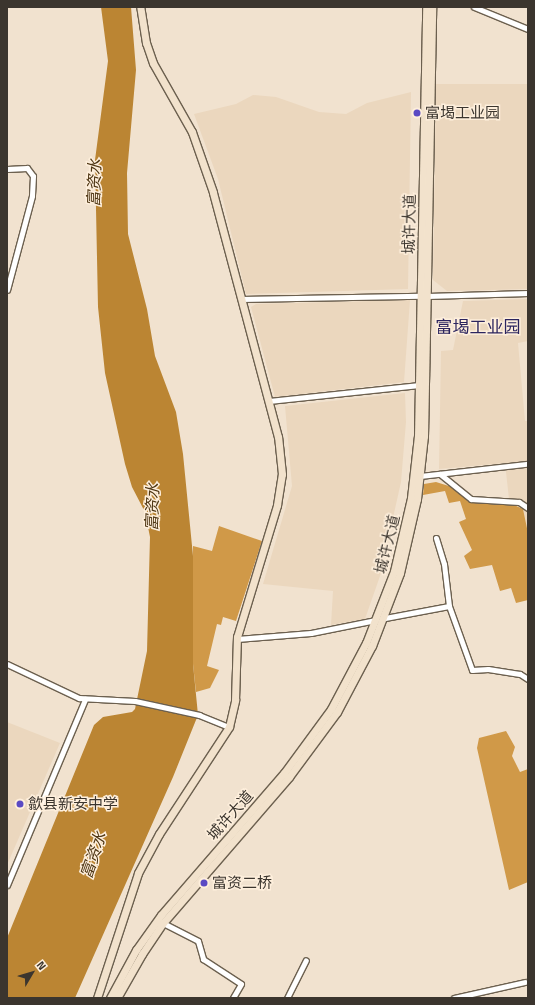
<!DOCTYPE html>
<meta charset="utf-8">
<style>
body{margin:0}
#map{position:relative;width:535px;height:1005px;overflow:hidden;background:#f1e2cf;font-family:"Titillium Web","Noto Sans SC",sans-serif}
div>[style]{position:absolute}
.built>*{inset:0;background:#ebd7be}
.forest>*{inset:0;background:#d09948}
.water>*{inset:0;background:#bb8533}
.roads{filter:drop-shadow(1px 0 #6c604f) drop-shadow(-1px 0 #6c604f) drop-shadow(0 1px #6c604f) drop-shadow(0 -1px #6c604f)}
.street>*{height:5px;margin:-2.5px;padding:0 2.5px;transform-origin:2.5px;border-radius:2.5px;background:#fff}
.secondary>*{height:7px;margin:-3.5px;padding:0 3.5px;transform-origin:3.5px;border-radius:3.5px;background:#f2e2cc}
.dots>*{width:11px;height:11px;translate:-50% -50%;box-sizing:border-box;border:2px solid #feefdc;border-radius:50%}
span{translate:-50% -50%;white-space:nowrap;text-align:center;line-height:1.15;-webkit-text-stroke:3px #feefdc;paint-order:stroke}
.poi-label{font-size:15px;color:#3b352e}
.left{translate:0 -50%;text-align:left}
.street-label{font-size:15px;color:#3b352e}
.water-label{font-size:16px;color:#4e3614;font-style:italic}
.quarter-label{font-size:17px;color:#2b245e}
.frame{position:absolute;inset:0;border:8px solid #3b352e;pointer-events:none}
.north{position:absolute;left:12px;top:953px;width:40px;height:40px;-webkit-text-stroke:3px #feefdc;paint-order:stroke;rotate:52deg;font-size:11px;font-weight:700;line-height:16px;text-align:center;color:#3b352e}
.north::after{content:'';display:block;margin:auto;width:14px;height:18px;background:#3b352e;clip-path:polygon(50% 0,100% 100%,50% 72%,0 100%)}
</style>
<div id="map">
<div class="built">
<div style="clip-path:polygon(436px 84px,528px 84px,528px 289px,447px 291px,433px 280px)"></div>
<div style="clip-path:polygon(411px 92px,408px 289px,246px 294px,218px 179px,194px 114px,236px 104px,253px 95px,276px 97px,319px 112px,346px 114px,367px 103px)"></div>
<div style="clip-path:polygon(528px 299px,528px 341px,518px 343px,525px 421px,528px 421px,528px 533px,523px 509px,525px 501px,509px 499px,505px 463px,439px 469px,441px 351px,453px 350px,463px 301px)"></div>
<div style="clip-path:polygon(410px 300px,404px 382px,275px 397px,251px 307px,256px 304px)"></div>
<div style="clip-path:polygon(405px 393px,406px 422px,401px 482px,380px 576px,365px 619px,331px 625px,333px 591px,263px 584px,292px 486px,285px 406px)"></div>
<div style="clip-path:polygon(7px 722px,60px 743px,7px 865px)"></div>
</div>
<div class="forest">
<div style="clip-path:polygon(436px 482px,452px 487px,472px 502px,514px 505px,523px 509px,528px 533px,528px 600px,516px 603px,511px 588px,500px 591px,492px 565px,470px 569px,464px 556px,472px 550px,459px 522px,466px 519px,460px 501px,449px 503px,445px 491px,423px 495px,424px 484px)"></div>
<div style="clip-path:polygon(219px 526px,262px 541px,236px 621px,223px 617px,221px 625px,217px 624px,207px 666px,219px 670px,210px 688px,196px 692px,193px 664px,193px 546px,212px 551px)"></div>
<div style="clip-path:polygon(506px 731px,515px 747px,512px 756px,520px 772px,528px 769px,528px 882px,509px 890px,477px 748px,479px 738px)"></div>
</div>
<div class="water">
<div style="clip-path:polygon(101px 7px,131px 7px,136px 70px,127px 173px,128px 234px,147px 309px,155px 356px,176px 412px,183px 454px,193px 556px,193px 664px,198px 715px,173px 777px,75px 998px,7px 998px,7px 938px,94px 725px,103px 717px,132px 712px,135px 709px,147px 651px,150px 537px,145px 512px,132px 487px,125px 464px,105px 373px,98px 307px,95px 160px,108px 61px)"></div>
</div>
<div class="roads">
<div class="street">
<div style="left:474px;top:7px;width:58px;rotate:22.2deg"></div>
<div style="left:7px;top:169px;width:20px;rotate:-3deg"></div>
<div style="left:27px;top:168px;width:10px;rotate:53deg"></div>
<div style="left:33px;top:176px;width:20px;rotate:93deg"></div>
<div style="left:32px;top:196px;width:97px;rotate:104.9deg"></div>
<div style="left:427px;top:296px;width:101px;rotate:-1.7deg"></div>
<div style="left:241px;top:299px;width:180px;rotate:-1deg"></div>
<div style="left:269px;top:401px;width:151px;rotate:-6.1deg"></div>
<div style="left:440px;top:474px;width:40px;rotate:39deg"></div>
<div style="left:471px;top:499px;width:48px;rotate:3.6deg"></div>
<div style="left:519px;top:502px;width:11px;rotate:34deg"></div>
<div style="left:420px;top:476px;width:107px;rotate:-6.5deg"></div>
<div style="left:436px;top:538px;width:27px;rotate:73deg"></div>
<div style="left:444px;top:564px;width:42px;rotate:83.2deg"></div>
<div style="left:449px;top:606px;width:68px;rotate:70.2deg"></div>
<div style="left:472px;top:670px;width:16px;rotate:-4deg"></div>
<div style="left:488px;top:669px;width:32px;rotate:9deg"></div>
<div style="left:520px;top:674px;width:9px;rotate:32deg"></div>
<div style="left:385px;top:618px;width:65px;rotate:-10.6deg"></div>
<div style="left:237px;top:639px;width:74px;rotate:-4.6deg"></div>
<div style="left:311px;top:633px;width:66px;rotate:-11.3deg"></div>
<div style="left:7px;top:664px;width:80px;rotate:25.3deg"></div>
<div style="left:79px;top:698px;width:56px;rotate:3.1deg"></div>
<div style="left:135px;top:701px;width:66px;rotate:12.3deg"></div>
<div style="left:199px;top:715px;width:32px;rotate:22deg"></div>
<div style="left:7px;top:885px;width:202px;rotate:-67.2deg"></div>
<div style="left:163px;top:923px;width:39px;rotate:27deg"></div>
<div style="left:198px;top:941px;width:19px;rotate:74deg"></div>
<div style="left:203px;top:959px;width:45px;rotate:33.3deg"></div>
<div style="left:241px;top:984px;width:16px;rotate:120deg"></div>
<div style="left:287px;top:998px;width:42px;rotate:-63.4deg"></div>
<div style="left:454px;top:998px;width:73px;rotate:-12.7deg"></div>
</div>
<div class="secondary">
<div style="left:97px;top:998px;width:132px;rotate:-71.8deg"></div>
<div style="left:138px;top:873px;width:44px;rotate:-61.7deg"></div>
<div style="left:159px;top:834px;width:128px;rotate:-56.8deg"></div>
<div style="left:229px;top:727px;width:28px;rotate:-77deg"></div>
<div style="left:235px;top:700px;width:63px;rotate:-88.2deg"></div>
<div style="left:237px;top:637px;width:138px;rotate:-73.1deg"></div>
<div style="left:277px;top:505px;width:31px;rotate:-81deg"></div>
<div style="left:282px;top:474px;width:37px;rotate:-96deg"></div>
<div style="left:278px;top:437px;width:253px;rotate:-104.9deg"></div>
<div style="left:213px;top:192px;width:64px;rotate:-109.3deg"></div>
<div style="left:192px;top:132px;width:79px;rotate:-119.5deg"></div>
<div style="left:153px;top:63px;width:21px;rotate:-109deg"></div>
<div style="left:146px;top:43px;width:36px;rotate:-99deg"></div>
<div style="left:110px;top:998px;width:55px;rotate:-61.6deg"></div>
<div style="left:136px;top:950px;width:43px;rotate:-54.5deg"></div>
<div style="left:161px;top:915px;width:188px;rotate:-49.1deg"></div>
<div style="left:284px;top:773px;width:79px;rotate:-53.7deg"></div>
<div style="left:331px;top:709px;width:75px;rotate:-62.1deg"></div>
<div style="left:366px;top:643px;width:77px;rotate:-68.7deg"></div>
<div style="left:394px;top:571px;width:75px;rotate:-76.9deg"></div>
<div style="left:411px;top:498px;width:62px;rotate:-83.6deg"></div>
<div style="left:418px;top:436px;width:429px;rotate:-88.9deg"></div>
<div style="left:117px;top:998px;width:51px;rotate:-60.4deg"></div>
<div style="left:142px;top:954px;width:37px;rotate:-56deg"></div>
<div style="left:163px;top:923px;width:193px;rotate:-49.2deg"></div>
<div style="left:289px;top:777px;width:81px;rotate:-53.6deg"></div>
<div style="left:337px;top:712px;width:75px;rotate:-62.1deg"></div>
<div style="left:372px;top:646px;width:78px;rotate:-69deg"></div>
<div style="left:400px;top:573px;width:76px;rotate:-77.1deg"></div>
<div style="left:417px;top:499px;width:63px;rotate:-83.7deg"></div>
<div style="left:424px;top:436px;width:429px;rotate:-88.9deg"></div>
</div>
</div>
<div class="dots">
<div style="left:417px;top:113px;background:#5b4ac3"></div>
<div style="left:20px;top:804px;background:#5b4ac3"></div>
<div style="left:204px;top:883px;background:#5b4ac3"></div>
</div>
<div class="poi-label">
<span class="left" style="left:425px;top:113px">富堨工业园</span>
<span class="left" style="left:28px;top:804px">歙县新安中学</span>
<span class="left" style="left:212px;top:883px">富资二桥</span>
</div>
<div class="street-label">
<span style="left:409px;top:224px;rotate:-89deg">城许大道</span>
<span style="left:387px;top:544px;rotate:-76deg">城许大道</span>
<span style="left:230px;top:815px;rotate:-48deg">城许大道</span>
</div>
<div class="water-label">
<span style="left:94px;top:183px;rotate:-88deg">富资水</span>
<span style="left:152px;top:507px;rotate:-88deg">富资水</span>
<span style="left:93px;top:855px;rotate:-71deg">富资水</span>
</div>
<div class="quarter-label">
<span style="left:478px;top:328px">富堨工业园</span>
</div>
<div class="frame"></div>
<div class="north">N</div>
</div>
